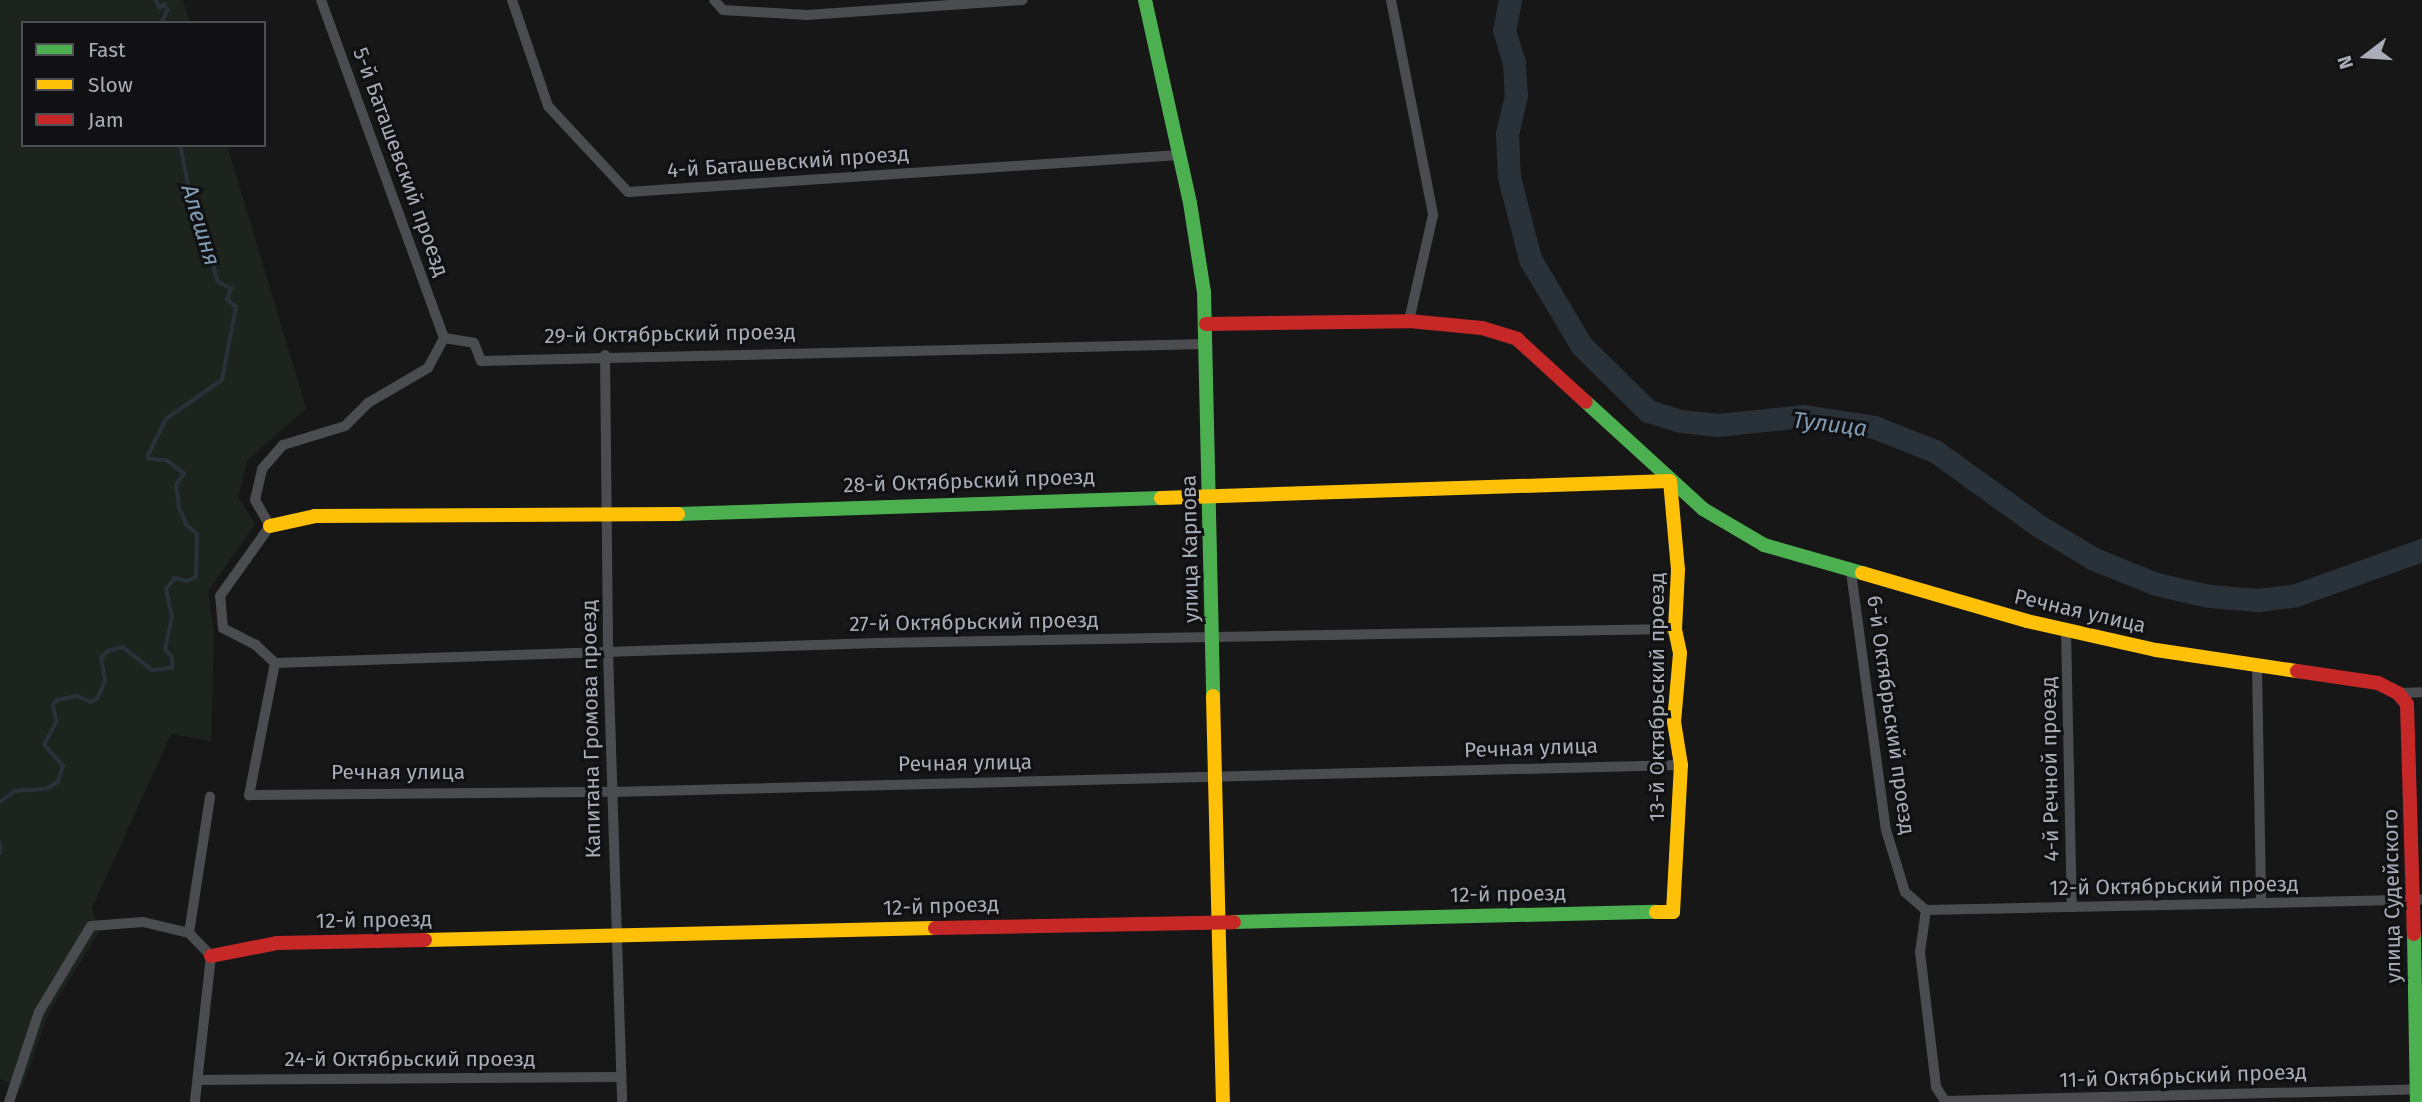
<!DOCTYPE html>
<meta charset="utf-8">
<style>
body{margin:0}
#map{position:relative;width:2422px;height:1102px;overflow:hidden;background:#171717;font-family:"Fira Sans",sans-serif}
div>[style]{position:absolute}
.green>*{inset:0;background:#1d241e}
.stream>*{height:3.5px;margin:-1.75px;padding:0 1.75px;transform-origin:1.75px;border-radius:1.75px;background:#2a3239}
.river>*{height:23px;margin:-11.5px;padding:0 11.5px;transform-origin:11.5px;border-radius:11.5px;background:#2a3239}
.street>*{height:10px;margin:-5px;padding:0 5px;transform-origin:5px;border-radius:5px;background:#4b4c50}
.fast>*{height:14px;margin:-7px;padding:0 7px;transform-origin:7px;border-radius:7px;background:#4caf50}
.slow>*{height:14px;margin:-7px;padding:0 7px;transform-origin:7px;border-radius:7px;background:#ffc107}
.jam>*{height:14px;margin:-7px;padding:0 7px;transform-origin:7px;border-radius:7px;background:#c62828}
span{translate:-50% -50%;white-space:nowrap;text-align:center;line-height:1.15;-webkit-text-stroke:6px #111113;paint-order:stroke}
.street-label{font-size:21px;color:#a8adb8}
.water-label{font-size:23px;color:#7f9bb3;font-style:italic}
.legend{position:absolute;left:21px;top:21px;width:245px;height:126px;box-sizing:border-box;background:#111113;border:2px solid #4d4f55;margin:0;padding:9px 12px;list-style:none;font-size:21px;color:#a8adb8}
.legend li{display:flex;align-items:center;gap:14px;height:35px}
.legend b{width:35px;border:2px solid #4d4f55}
.north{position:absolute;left:2331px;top:21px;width:70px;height:70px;-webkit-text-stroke:5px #111113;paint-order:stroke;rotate:253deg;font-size:19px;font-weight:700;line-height:28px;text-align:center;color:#a8adb8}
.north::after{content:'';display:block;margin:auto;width:24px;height:32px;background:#a8adb8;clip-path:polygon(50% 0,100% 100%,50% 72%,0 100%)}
</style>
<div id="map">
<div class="green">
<div style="clip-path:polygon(0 0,183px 0,190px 23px,23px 23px,23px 145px,227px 145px,306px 408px,247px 461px,238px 497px,255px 524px,208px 592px,214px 633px,211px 741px,171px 734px,92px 908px,99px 932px,49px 1012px,22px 1088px,0 1079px)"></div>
</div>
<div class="stream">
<div style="left:156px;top:0;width:9px;rotate:63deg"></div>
<div style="left:160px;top:8px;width:6px;rotate:-45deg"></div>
<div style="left:164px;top:4px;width:7px;rotate:56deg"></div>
<div style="left:168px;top:10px;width:14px;rotate:115deg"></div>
<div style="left:0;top:802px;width:19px;rotate:-36deg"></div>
<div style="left:15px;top:791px;width:31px;rotate:-4deg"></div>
<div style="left:46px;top:789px;width:14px;rotate:-30deg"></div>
<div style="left:58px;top:782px;width:17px;rotate:-73deg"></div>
<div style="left:63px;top:766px;width:28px;rotate:-132deg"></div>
<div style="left:44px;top:745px;width:26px;rotate:-62deg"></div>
<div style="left:56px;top:722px;width:17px;rotate:-100deg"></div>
<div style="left:53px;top:705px;width:6px;rotate:-51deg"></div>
<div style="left:57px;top:700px;width:20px;rotate:-11deg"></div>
<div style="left:77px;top:696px;width:15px;rotate:23deg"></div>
<div style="left:91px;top:702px;width:8px;rotate:-30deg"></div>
<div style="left:98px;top:698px;width:18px;rotate:-68deg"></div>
<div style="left:105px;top:681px;width:23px;rotate:-100deg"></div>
<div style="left:101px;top:658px;width:10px;rotate:-45deg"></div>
<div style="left:108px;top:651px;width:16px;rotate:-15deg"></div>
<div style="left:123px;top:647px;width:37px;rotate:38deg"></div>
<div style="left:152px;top:670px;width:20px;rotate:-6deg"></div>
<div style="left:172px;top:668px;width:11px;rotate:-90deg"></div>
<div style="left:172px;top:657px;width:10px;rotate:-135deg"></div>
<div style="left:165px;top:650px;width:34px;rotate:-78deg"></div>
<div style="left:172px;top:617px;width:29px;rotate:-102deg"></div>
<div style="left:166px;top:589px;width:14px;rotate:-51deg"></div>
<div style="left:175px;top:578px;width:12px;rotate:14deg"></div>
<div style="left:187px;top:581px;width:10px;rotate:-24deg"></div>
<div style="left:196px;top:577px;width:43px;rotate:-88.7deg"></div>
<div style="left:197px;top:534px;width:13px;rotate:-141deg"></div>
<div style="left:187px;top:526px;width:20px;rotate:-114deg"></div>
<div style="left:179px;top:508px;width:23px;rotate:-97deg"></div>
<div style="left:176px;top:485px;width:14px;rotate:-54deg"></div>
<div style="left:184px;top:474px;width:21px;rotate:-143deg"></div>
<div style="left:167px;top:461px;width:19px;rotate:-174deg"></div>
<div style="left:148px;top:459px;width:4px;rotate:-90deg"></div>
<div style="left:148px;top:455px;width:40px;rotate:-63.4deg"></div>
<div style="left:166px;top:419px;width:68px;rotate:-34.9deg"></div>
<div style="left:222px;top:380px;width:74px;rotate:-79.1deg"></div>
<div style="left:236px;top:307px;width:11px;rotate:-142deg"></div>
<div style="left:227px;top:300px;width:12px;rotate:-70deg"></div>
<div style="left:231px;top:289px;width:15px;rotate:-152deg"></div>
<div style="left:218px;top:282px;width:28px;rotate:-107deg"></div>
<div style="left:210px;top:255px;width:6px;rotate:-162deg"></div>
<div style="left:204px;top:253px;width:33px;rotate:-90deg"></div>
<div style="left:204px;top:220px;width:30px;rotate:-118deg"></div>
<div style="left:190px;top:194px;width:50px;rotate:-101.5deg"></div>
<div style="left:0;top:843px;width:10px;rotate:90deg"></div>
</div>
<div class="river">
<div style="left:1510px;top:0;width:31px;rotate:101deg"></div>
<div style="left:1504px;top:30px;width:34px;rotate:73deg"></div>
<div style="left:1514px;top:62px;width:33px;rotate:87deg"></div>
<div style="left:1516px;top:95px;width:39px;rotate:103deg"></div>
<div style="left:1507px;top:133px;width:44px;rotate:87.4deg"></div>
<div style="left:1509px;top:177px;width:85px;rotate:75.6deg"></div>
<div style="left:1530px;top:259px;width:100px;rotate:59.3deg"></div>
<div style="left:1581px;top:345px;width:94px;rotate:44.6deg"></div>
<div style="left:1648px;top:411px;width:34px;rotate:17deg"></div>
<div style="left:1681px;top:421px;width:37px;rotate:6deg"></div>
<div style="left:1718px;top:425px;width:86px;rotate:-6deg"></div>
<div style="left:1804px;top:416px;width:71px;rotate:8.9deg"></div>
<div style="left:1874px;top:427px;width:66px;rotate:21.5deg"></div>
<div style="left:1935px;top:451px;width:128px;rotate:35.8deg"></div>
<div style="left:2039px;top:526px;width:64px;rotate:31deg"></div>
<div style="left:2094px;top:559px;width:67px;rotate:22deg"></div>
<div style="left:2156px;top:584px;width:54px;rotate:12.8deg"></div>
<div style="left:2209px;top:596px;width:49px;rotate:4.7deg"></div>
<div style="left:2258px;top:600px;width:38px;rotate:-7deg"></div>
<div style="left:2296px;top:595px;width:134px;rotate:-19.7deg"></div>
</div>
<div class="street">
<div style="left:321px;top:0;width:360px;rotate:70deg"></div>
<div style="left:512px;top:0;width:112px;rotate:71.2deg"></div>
<div style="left:548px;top:106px;width:117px;rotate:47.1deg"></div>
<div style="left:628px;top:192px;width:552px;rotate:-3.84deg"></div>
<div style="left:714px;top:0;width:13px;rotate:48deg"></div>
<div style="left:723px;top:10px;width:84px;rotate:3.4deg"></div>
<div style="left:807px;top:15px;width:216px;rotate:-4deg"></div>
<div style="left:1391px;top:0;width:219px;rotate:78.9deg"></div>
<div style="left:1433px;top:215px;width:109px;rotate:102.8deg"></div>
<div style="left:444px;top:338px;width:30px;rotate:9deg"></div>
<div style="left:474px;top:343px;width:19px;rotate:69deg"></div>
<div style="left:481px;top:361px;width:725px;rotate:-1.34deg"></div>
<div style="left:605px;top:355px;width:297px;rotate:89.4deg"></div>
<div style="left:608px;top:652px;width:450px;rotate:88.2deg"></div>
<div style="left:1851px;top:572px;width:260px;rotate:82.3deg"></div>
<div style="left:1886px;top:830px;width:65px;rotate:73deg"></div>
<div style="left:1905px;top:892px;width:28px;rotate:41deg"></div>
<div style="left:1926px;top:910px;width:42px;rotate:98.1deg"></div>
<div style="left:1920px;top:952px;width:136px;rotate:83.2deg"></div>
<div style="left:1936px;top:1087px;width:17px;rotate:57deg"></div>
<div style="left:1945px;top:1101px;width:476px;rotate:-1.4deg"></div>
<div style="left:2066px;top:630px;width:277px;rotate:88.8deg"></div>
<div style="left:275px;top:663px;width:135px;rotate:101.1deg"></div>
<div style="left:249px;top:795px;width:362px;rotate:-0.5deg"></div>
<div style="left:611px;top:792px;width:1070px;rotate:-1.45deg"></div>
<div style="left:275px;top:663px;width:603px;rotate:-1.9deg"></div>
<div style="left:878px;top:643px;width:797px;rotate:-1.01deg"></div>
<div style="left:275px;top:663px;width:26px;rotate:-137deg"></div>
<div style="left:256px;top:645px;width:37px;rotate:-153deg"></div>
<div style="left:223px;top:628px;width:32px;rotate:-95deg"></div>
<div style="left:220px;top:596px;width:86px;rotate:-54.5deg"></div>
<div style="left:270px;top:526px;width:30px;rotate:-120deg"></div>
<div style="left:255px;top:500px;width:32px;rotate:-77deg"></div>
<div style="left:262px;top:469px;width:32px;rotate:-49deg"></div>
<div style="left:283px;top:445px;width:65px;rotate:-17deg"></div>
<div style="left:345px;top:426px;width:33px;rotate:-45deg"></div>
<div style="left:368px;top:403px;width:69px;rotate:-30.3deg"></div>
<div style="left:428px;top:368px;width:34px;rotate:-62deg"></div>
<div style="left:2257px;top:666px;width:237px;rotate:89deg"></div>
<div style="left:2398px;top:693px;width:24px;rotate:-2deg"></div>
<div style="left:1926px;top:910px;width:496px;rotate:-1.2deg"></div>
<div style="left:189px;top:933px;width:138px;rotate:-81.2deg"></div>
<div style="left:198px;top:1080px;width:423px;rotate:-0.4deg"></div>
<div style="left:9px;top:1102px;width:95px;rotate:-71.6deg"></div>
<div style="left:39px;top:1012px;width:100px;rotate:-58.8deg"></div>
<div style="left:91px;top:926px;width:52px;rotate:-4.4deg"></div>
<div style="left:143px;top:922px;width:47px;rotate:13.4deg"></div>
<div style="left:189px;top:933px;width:32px;rotate:46deg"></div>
<div style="left:211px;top:956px;width:147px;rotate:96.3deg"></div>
</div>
<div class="fast">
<div style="left:1145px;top:0;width:208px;rotate:77.5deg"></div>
<div style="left:1190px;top:203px;width:90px;rotate:81.1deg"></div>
<div style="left:1204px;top:292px;width:404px;rotate:88.7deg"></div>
<div style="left:1586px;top:402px;width:159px;rotate:42.4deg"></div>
<div style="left:1703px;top:509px;width:71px;rotate:30.5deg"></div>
<div style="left:1764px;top:545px;width:102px;rotate:15.9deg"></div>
<div style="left:678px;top:514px;width:483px;rotate:-1.9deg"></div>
<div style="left:1234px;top:922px;width:422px;rotate:-1.4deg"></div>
<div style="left:2414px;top:934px;width:168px;rotate:89deg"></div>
</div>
<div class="slow">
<div style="left:1161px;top:498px;width:509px;rotate:-1.91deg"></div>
<div style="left:270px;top:526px;width:46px;rotate:-12.5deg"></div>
<div style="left:315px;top:516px;width:363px;rotate:-0.3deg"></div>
<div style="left:1862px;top:573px;width:172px;rotate:16.2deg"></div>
<div style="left:2027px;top:621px;width:132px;rotate:12.7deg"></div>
<div style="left:2156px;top:650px;width:143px;rotate:8.5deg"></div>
<div style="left:1213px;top:696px;width:406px;rotate:88.6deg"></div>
<div style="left:1656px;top:912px;width:17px"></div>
<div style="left:1673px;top:912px;width:147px;rotate:-86.9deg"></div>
<div style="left:1681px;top:765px;width:44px;rotate:-99.2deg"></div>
<div style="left:1674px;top:722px;width:69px;rotate:-85deg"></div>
<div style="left:1680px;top:653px;width:25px;rotate:-102deg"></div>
<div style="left:1675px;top:629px;width:59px;rotate:-87.1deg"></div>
<div style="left:1678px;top:570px;width:89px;rotate:-95.1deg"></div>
<div style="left:425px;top:940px;width:510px;rotate:-1.35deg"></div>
</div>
<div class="jam">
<div style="left:1206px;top:324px;width:203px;rotate:-0.8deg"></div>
<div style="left:1409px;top:321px;width:73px;rotate:5.5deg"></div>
<div style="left:1482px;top:328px;width:37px;rotate:17deg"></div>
<div style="left:1517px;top:339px;width:93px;rotate:42.4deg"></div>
<div style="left:2297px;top:671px;width:82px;rotate:8.4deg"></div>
<div style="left:2378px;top:683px;width:22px;rotate:27deg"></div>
<div style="left:2398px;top:693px;width:14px;rotate:51deg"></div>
<div style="left:2407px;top:704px;width:230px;rotate:88.3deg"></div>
<div style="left:935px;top:928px;width:299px;rotate:-1.1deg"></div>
<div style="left:211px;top:956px;width:67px;rotate:-11.1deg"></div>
<div style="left:277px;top:943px;width:148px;rotate:-1.2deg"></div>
</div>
<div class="street-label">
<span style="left:401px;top:162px;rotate:70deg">5-й Баташевский проезд</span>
<span style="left:788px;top:162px;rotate:-4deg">4-й Баташевский проезд</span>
<span style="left:670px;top:334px;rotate:-1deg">29-й Октябрьский проезд</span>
<span style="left:969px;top:481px;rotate:-2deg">28-й Октябрьский проезд</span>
<span style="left:1190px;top:549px;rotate:-91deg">улица Карпова</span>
<span style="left:2080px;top:611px;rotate:13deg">Речная улица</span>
<span style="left:974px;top:622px;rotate:-1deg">27-й Октябрьский проезд</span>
<span style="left:1657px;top:697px;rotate:-90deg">13-й Октябрьский проезд</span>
<span style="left:1891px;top:715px;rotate:82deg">6-й Октябрьский проезд</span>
<span style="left:591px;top:729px;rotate:-91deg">Капитана Громова проезд</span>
<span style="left:1531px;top:748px;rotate:-2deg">Речная улица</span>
<span style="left:965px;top:763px;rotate:-1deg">Речная улица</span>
<span style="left:2050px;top:769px;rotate:-91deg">4-й Речной проезд</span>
<span style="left:398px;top:772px">Речная улица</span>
<span style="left:2174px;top:886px;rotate:-1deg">12-й Октябрьский проезд</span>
<span style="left:1508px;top:894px;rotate:-1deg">12-й проезд</span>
<span style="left:2392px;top:896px;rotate:-91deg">улица Судейского</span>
<span style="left:941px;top:906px;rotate:-2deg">12-й проезд</span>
<span style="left:374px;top:920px;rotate:-1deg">12-й проезд</span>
<span style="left:410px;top:1059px">24-й Октябрьский проезд</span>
<span style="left:2183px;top:1076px;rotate:-2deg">11-й Октябрьский проезд</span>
</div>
<div class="water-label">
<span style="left:201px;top:225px;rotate:73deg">Алешня</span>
<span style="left:1830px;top:424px;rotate:7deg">Тулица</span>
</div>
<ul class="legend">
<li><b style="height:9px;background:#4caf50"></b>Fast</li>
<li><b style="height:9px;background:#ffc107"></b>Slow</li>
<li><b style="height:9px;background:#c62828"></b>Jam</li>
</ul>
<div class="north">N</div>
</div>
